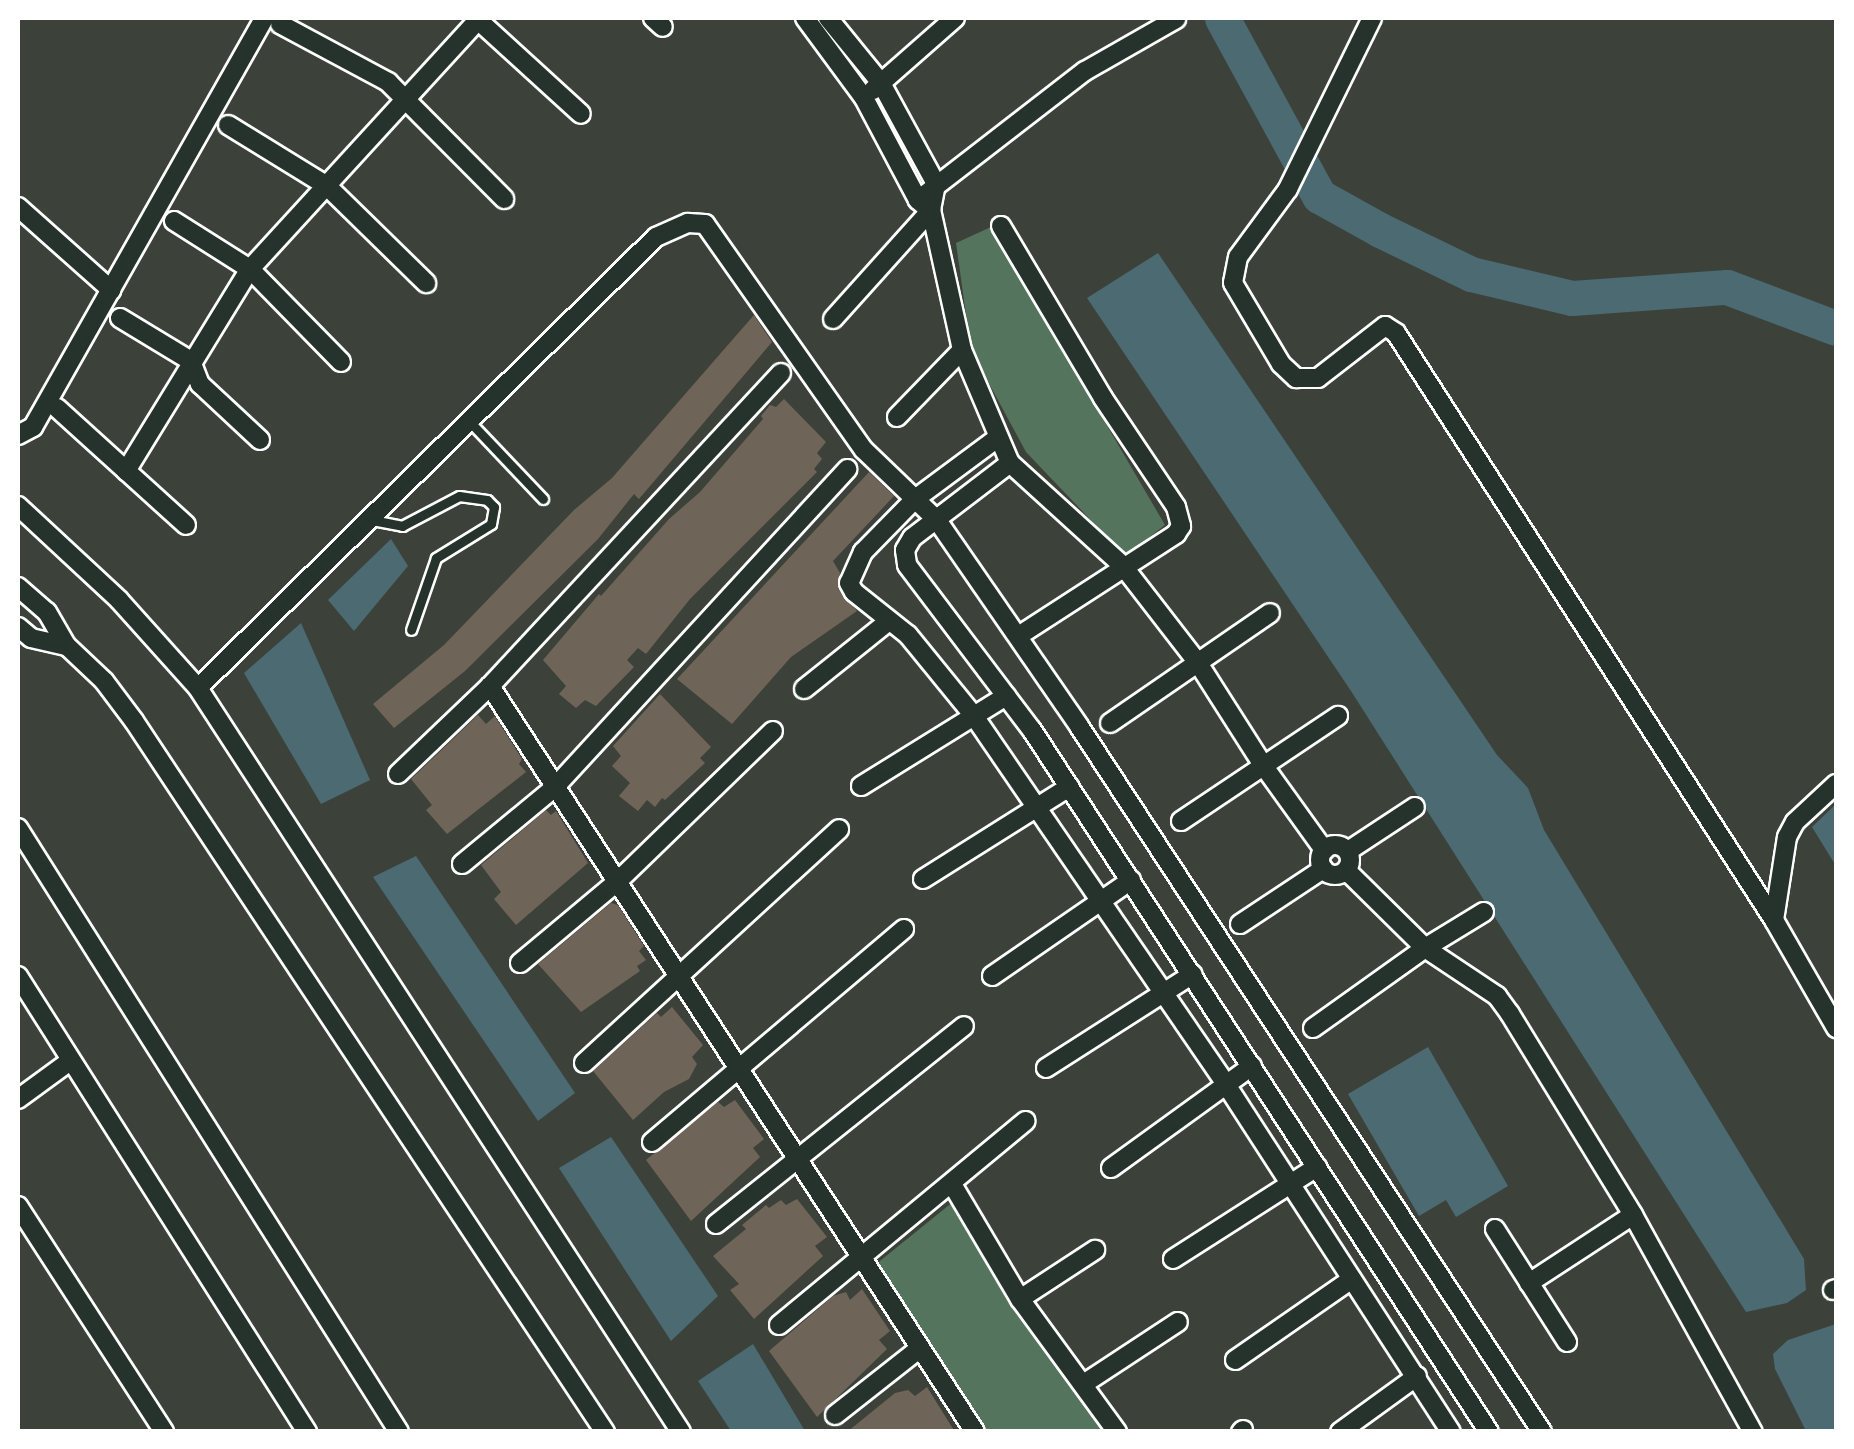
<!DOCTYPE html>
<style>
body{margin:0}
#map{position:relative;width:1854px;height:1449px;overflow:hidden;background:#3c423a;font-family:Delius,sans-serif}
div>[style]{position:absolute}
.green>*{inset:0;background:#55745d}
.water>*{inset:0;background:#4b6a72}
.river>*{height:35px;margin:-17.5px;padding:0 17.5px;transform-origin:17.5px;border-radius:17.5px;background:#4b6a72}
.building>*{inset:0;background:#6f6458}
.roads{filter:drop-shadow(2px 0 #fff) drop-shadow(-2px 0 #fff) drop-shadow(0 2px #fff) drop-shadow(0 -2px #fff)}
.lane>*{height:9px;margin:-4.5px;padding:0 4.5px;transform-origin:4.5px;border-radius:4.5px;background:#26332d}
.street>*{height:18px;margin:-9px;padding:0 9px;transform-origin:9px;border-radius:9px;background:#26332d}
.street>.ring{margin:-9px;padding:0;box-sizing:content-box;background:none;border:18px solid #26332d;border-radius:50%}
span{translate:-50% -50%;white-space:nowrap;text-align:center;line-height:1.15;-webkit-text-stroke:8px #26332d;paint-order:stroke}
.frame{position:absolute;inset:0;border:20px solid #fff;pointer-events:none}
</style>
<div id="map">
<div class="green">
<div style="clip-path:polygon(991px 227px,1165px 525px,1125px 556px,1026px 452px,971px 350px,956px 243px)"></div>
<div style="clip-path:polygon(959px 1197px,1111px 1431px,980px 1431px,870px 1269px)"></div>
</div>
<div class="water">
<div style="clip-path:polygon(1158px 253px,1497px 755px,1528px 788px,1544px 830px,1804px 1259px,1806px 1290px,1787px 1303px,1746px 1312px,1351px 691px,1087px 298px)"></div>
<div style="clip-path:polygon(391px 539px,408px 566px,354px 631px,328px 600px)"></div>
<div style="clip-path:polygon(301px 623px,370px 780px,321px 804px,244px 673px)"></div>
<div style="clip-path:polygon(1836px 804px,1836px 866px,1812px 827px)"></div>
<div style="clip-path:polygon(416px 856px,575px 1093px,538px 1121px,373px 877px)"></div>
<div style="clip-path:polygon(1428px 1047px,1508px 1186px,1456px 1217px,1446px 1200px,1419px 1216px,1348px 1094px)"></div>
<div style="clip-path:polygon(611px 1137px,718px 1296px,671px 1341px,559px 1168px)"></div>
<div style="clip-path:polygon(1836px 1324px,1836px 1431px,1806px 1431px,1775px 1369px,1773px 1354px,1788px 1340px)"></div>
<div style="clip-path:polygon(753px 1344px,805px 1431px,731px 1431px,698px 1381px)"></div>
</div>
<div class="river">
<div style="left:1222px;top:18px;width:203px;rotate:61.4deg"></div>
<div style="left:1319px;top:196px;width:70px;rotate:29.1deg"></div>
<div style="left:1380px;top:230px;width:101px;rotate:25.8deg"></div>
<div style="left:1471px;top:274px;width:104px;rotate:13.4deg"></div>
<div style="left:1572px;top:298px;width:155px;rotate:-4.1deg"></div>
<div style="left:1727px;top:287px;width:116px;rotate:20.6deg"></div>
</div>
<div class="building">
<div style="clip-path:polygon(754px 315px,772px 342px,639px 499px,634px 494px,598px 539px,465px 671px,394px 728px,373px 704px,444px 645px,574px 510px,612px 478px)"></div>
<div style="clip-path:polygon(784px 399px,826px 442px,817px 453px,822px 459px,814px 469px,817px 472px,690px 599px,646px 654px,638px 648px,627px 660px,634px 667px,596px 706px,585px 700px,576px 708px,559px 694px,566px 686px,543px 660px,599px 594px,601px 596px,669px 519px,700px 492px,763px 419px,761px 416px,770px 405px,776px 407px)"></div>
<div style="clip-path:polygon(869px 472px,894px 496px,833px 561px,840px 573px,838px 589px,857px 611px,791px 657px,732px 724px,677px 679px)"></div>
<div style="clip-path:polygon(660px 694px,711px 747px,700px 758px,705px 763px,665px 800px,662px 798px,655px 807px,647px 800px,638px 811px,619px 796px,630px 783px,612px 766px,621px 756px,613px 746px)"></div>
<div style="clip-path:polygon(478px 715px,486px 724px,495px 716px,522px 759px,519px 764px,526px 772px,447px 834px,426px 810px,432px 805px,411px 779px)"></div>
<div style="clip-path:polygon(546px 810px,551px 815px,556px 811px,588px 863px,516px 925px,494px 899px,501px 892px,481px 865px)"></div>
<div style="clip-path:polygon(611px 903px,618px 905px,644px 946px,639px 951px,646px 960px,637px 966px,640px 971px,581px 1012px,538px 964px)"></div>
<div style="clip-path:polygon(672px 1007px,703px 1045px,692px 1057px,697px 1064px,689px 1079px,664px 1092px,633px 1120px,593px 1071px,657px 1013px,661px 1017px)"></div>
<div style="clip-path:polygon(735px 1100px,764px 1139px,753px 1148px,760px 1157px,691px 1221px,646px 1160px,718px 1102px,724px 1107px)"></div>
<div style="clip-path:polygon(797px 1199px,827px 1237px,815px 1246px,823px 1256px,754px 1319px,730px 1290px,739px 1284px,713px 1256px,746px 1229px,742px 1225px,766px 1205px,769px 1208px,781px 1200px,786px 1205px)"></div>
<div style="clip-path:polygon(862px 1289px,890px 1331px,879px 1340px,887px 1349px,817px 1417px,769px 1351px,833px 1296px,846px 1292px,850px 1300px)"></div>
<div style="clip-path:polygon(927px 1387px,955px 1432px,847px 1432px,895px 1393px,908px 1390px,915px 1396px)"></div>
</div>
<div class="roads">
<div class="lane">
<div style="left:470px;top:422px;width:106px;rotate:46.5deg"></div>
<div style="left:372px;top:520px;width:31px;rotate:11deg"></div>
<div style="left:402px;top:526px;width:64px;rotate:-27.8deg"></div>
<div style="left:459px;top:496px;width:28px;rotate:8deg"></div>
<div style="left:487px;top:500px;width:10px;rotate:45deg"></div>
<div style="left:494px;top:507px;width:17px;rotate:100deg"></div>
<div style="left:491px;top:524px;width:65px;rotate:148.3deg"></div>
<div style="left:436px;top:558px;width:76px;rotate:109.1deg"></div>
</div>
<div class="street">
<div style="left:653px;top:18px;width:13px;rotate:42deg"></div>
<div style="left:805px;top:18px;width:99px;rotate:53.6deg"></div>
<div style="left:864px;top:98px;width:115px;rotate:62.1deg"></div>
<div style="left:918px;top:200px;width:11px;rotate:41deg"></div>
<div style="left:828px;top:18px;width:84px;rotate:50.8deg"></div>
<div style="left:881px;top:83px;width:115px;rotate:61.4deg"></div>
<div style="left:936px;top:184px;width:26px;rotate:101deg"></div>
<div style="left:931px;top:210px;width:143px;rotate:77.5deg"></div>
<div style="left:962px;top:350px;width:123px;rotate:67deg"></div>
<div style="left:1010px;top:463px;width:153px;rotate:42.3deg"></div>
<div style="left:1123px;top:566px;width:123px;rotate:52.3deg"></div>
<div style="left:1198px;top:663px;width:121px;rotate:57.5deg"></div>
<div style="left:1263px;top:765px;width:105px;rotate:54.3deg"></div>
<div style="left:1372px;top:18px;width:191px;rotate:116.2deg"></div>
<div style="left:1288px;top:189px;width:84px;rotate:126.3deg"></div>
<div style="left:1238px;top:257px;width:26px;rotate:101deg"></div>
<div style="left:1233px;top:283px;width:94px;rotate:59.3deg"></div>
<div style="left:1281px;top:364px;width:21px;rotate:43deg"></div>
<div style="left:1296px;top:378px;width:22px"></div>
<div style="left:1318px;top:378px;width:85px;rotate:-37.8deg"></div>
<div style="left:1385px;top:326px;width:13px;rotate:32deg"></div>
<div style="left:1396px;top:333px;width:698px;rotate:57.22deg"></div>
<div style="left:1774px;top:920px;width:125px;rotate:60.1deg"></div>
<div style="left:478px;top:20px;width:139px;rotate:42.4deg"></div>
<div style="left:280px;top:24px;width:123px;rotate:28.2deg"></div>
<div style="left:388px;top:82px;width:165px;rotate:45.2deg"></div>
<div style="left:873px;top:90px;width:109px;rotate:-41.3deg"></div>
<div style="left:228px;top:125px;width:116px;rotate:31.6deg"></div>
<div style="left:327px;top:186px;width:139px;rotate:44.4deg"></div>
<div style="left:918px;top:200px;width:211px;rotate:-37.7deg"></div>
<div style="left:1085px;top:71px;width:105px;rotate:-29.7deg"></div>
<div style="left:18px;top:207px;width:125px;rotate:41.7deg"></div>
<div style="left:174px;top:221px;width:90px;rotate:32.3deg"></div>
<div style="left:250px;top:269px;width:130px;rotate:45.6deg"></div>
<div style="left:1001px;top:226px;width:200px;rotate:59.3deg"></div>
<div style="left:1103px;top:398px;width:131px;rotate:56.2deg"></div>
<div style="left:1176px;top:507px;width:20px;rotate:75deg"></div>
<div style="left:1181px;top:526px;width:9px;rotate:122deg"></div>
<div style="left:1176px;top:534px;width:179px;rotate:147.1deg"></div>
<div style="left:120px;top:318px;width:83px;rotate:31.2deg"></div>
<div style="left:191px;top:361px;width:25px;rotate:69deg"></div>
<div style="left:200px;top:384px;width:82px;rotate:43deg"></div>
<div style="left:833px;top:319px;width:147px;rotate:-48deg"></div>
<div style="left:781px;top:373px;width:427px;rotate:132.9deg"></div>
<div style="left:490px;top:686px;width:890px;rotate:56.97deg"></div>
<div style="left:57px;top:408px;width:174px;rotate:42.2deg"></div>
<div style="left:897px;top:417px;width:93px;rotate:-45.9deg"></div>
<div style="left:18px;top:435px;width:17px;rotate:-28deg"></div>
<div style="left:33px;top:427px;width:470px;rotate:-60.5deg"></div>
<div style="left:996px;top:439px;width:102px;rotate:143.4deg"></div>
<div style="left:914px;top:500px;width:73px;rotate:134.4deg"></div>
<div style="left:863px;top:552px;width:34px;rotate:114deg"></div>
<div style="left:849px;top:583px;width:10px;rotate:61deg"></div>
<div style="left:854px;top:592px;width:69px;rotate:38.5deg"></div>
<div style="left:908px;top:635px;width:104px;rotate:50.8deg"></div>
<div style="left:974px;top:716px;width:448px;rotate:55.6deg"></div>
<div style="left:1227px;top:1086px;width:412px;rotate:57.1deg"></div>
<div style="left:1010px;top:463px;width:123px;rotate:142.6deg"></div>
<div style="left:912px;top:538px;width:14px;rotate:120deg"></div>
<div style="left:905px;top:550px;width:15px;rotate:82deg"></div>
<div style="left:907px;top:565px;width:207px;rotate:52.9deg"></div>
<div style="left:1032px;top:730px;width:838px;rotate:56.94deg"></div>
<div style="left:126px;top:471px;width:237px;rotate:-58.5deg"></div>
<div style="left:250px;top:269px;width:340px;rotate:-47.5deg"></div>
<div style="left:18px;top:506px;width:138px;rotate:42.9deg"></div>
<div style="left:119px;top:600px;width:118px;rotate:48.1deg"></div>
<div style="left:198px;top:688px;width:643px;rotate:-44.56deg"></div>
<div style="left:656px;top:237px;width:35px;rotate:-24deg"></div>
<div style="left:688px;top:223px;width:17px;rotate:3deg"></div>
<div style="left:705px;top:224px;width:276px;rotate:54.9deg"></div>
<div style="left:864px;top:450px;width:101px;rotate:43.8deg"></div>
<div style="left:937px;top:520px;width:250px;rotate:55.4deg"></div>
<div style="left:1079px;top:726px;width:844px;rotate:56.74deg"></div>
<div style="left:18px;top:587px;width:38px;rotate:41deg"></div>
<div style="left:47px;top:612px;width:39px;rotate:60deg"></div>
<div style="left:67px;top:646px;width:51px;rotate:43.4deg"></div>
<div style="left:104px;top:681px;width:50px;rotate:53.1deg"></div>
<div style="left:134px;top:721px;width:853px;rotate:56.48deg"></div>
<div style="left:18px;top:627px;width:17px;rotate:40deg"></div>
<div style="left:31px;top:638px;width:37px;rotate:13deg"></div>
<div style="left:198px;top:688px;width:887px;rotate:57.01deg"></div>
<div style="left:804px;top:689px;width:109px;rotate:-38.7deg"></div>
<div style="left:1110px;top:723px;width:194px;rotate:-34.5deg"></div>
<div style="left:398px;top:774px;width:127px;rotate:-43.7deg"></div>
<div style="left:861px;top:786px;width:171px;rotate:-31.8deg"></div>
<div style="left:1181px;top:821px;width:189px;rotate:-33.8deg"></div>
<div style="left:18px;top:828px;width:714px;rotate:57.76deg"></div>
<div class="ring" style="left:1320px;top:845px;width:12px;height:12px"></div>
<div style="left:1348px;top:851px;width:80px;rotate:-33.3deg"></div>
<div style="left:462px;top:864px;width:121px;rotate:-39.6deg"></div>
<div style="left:555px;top:787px;width:432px;rotate:-47.4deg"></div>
<div style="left:1347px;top:871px;width:110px;rotate:44.6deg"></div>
<div style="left:1425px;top:948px;width:87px;rotate:33.7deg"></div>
<div style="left:1497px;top:996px;width:22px;rotate:54deg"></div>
<div style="left:1510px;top:1014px;width:236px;rotate:58.5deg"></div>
<div style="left:1633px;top:1215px;width:248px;rotate:61.1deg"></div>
<div style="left:923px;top:879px;width:173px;rotate:-32.2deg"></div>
<div style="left:1774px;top:920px;width:84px;rotate:-81.1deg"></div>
<div style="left:1787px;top:837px;width:17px;rotate:-62deg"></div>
<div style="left:1795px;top:822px;width:56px;rotate:-42.8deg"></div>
<div style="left:1240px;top:924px;width:100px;rotate:-33.5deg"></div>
<div style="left:520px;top:963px;width:126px;rotate:-39.9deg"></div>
<div style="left:617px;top:882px;width:217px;rotate:-44.1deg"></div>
<div style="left:18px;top:976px;width:540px;rotate:57.63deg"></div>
<div style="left:992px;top:976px;width:169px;rotate:-34.6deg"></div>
<div style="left:1313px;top:1028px;width:138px;rotate:-35.5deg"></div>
<div style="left:1425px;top:948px;width:69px;rotate:-31.4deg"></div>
<div style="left:584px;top:1063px;width:346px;rotate:-42.5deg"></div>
<div style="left:1046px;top:1068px;width:174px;rotate:-32.6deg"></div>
<div style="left:18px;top:1099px;width:64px;rotate:-36.2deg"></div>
<div style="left:652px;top:1142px;width:330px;rotate:-40.2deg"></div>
<div style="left:1111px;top:1168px;width:174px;rotate:-35.9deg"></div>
<div style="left:952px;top:1184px;width:134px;rotate:59.4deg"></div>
<div style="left:1020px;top:1299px;width:165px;rotate:53.9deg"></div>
<div style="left:18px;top:1206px;width:269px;rotate:57.1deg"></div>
<div style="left:716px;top:1224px;width:317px;rotate:-38.6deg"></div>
<div style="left:1495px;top:1229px;width:134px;rotate:57.5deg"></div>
<div style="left:1173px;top:1259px;width:171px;rotate:-32.6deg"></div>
<div style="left:1529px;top:1283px;width:124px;rotate:-33.2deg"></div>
<div style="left:1833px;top:1290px;width:3px;rotate:-18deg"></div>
<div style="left:1020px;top:1299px;width:90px;rotate:-33.2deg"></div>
<div style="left:779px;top:1325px;width:320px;rotate:-39.6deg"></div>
<div style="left:1235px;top:1360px;width:142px;rotate:-34.7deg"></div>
<div style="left:1085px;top:1383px;width:111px;rotate:-33.3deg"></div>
<div style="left:835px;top:1415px;width:108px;rotate:-38.2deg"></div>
<div style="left:1241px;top:1432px;width:3px;rotate:-45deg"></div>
<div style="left:1340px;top:1432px;width:95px;rotate:-36deg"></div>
</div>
</div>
<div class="frame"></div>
</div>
